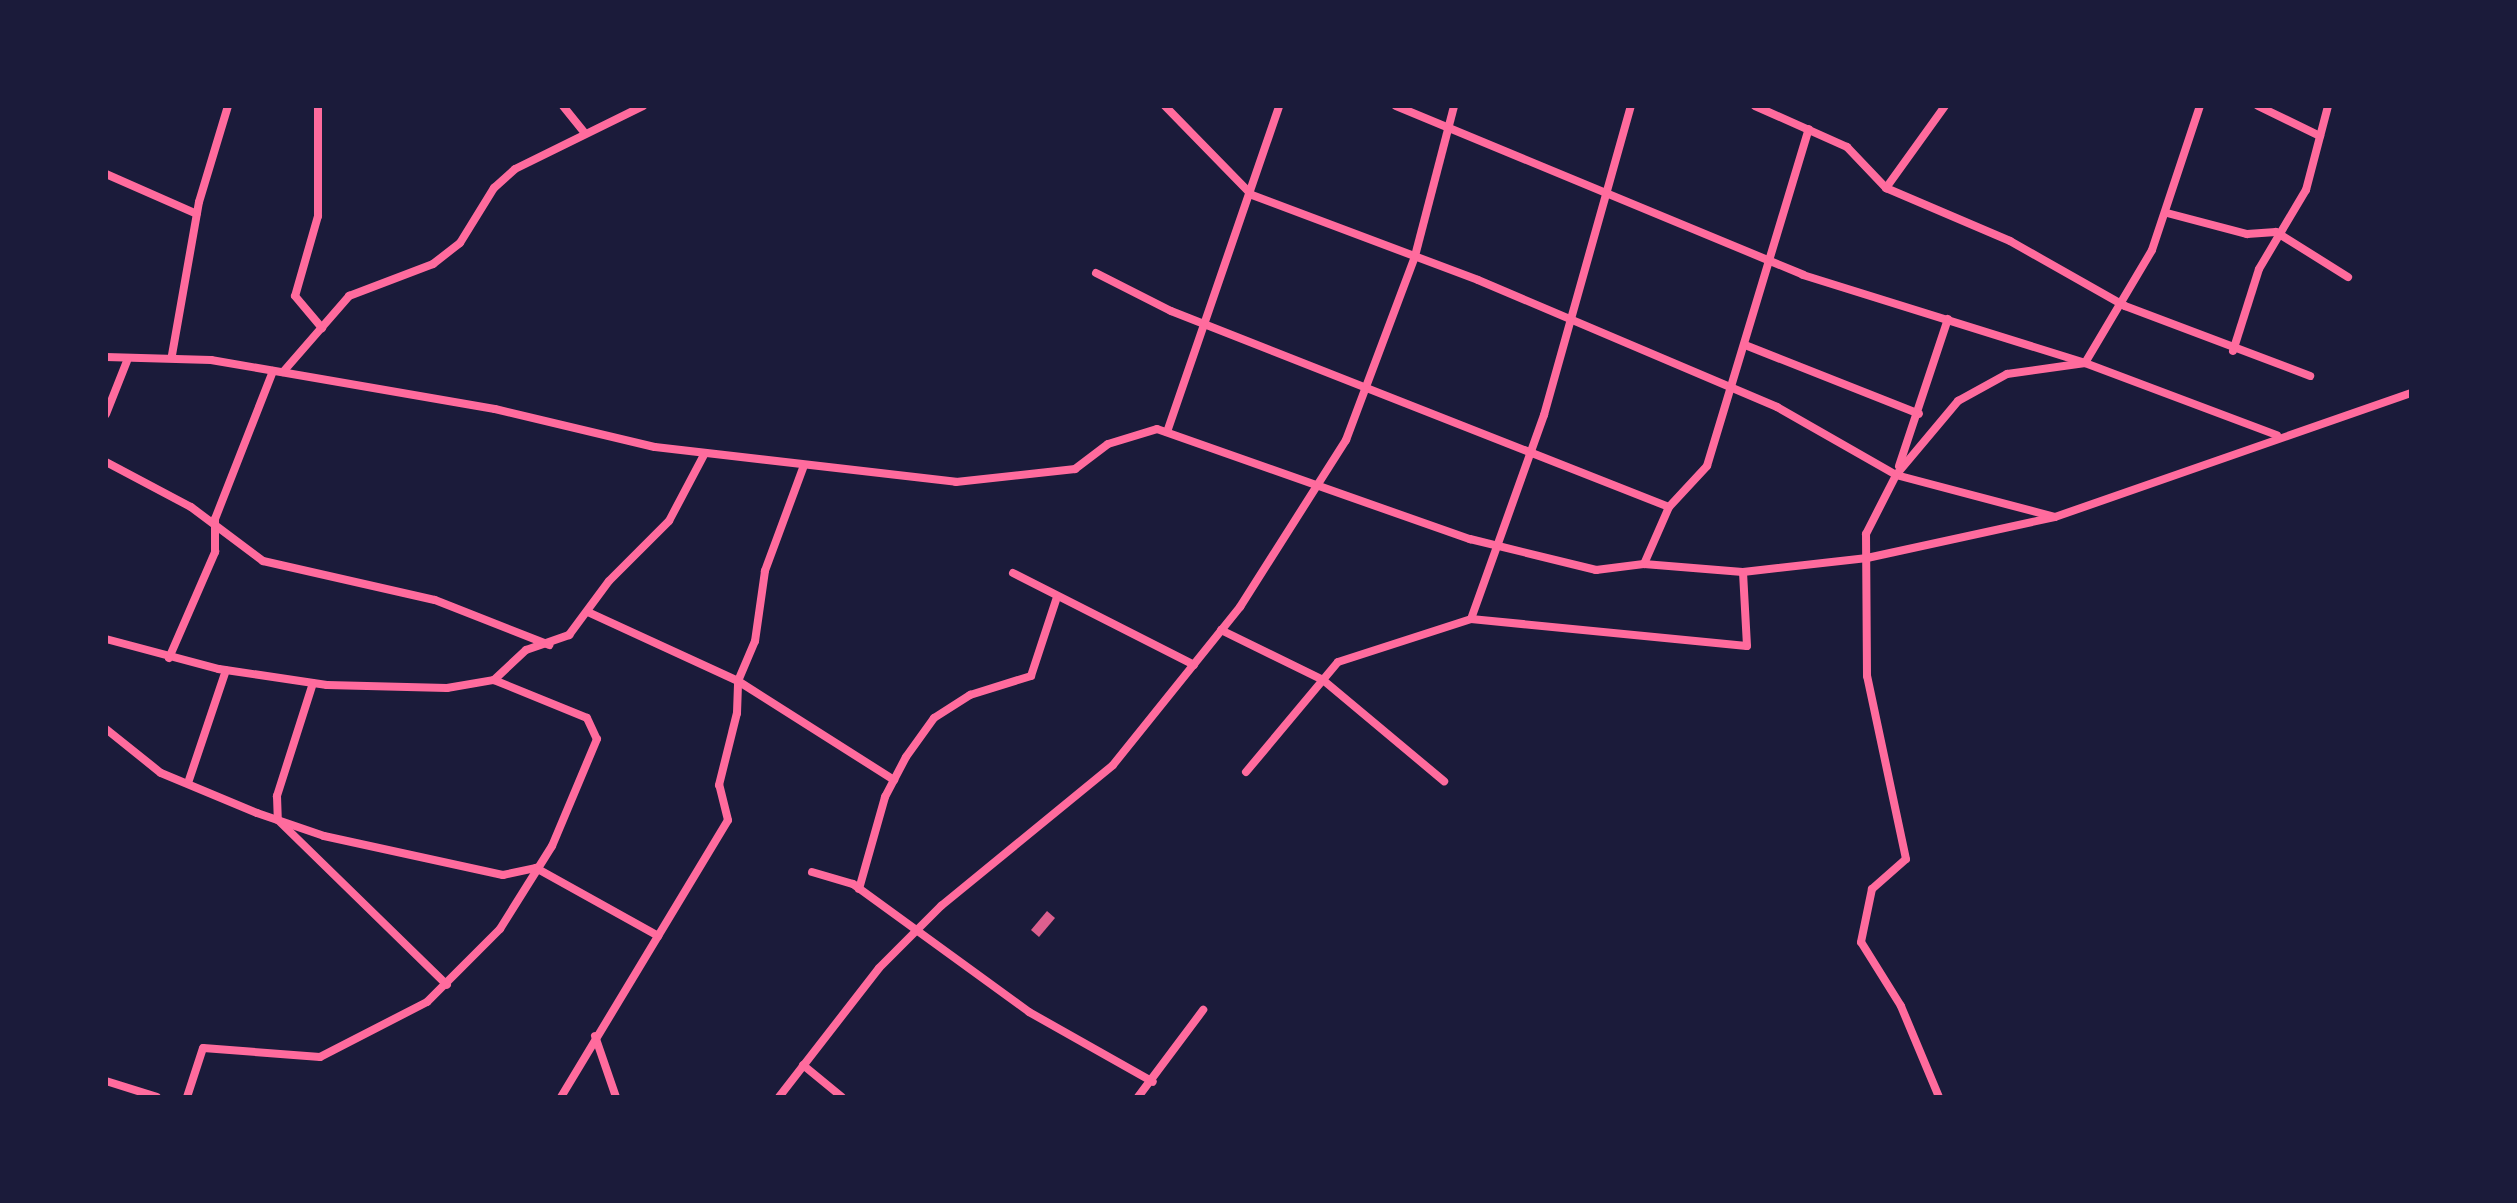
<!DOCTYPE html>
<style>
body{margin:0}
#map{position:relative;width:2517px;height:1203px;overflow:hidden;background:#1b1b3a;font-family:"Alegreya Sans",sans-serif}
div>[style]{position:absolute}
.building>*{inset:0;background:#dd5f8e}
.minor>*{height:8px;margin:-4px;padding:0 4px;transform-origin:4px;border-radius:4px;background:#ff6b9d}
span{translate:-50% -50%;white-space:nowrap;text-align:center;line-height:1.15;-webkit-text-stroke:6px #1b1b3a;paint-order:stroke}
.frame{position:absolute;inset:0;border:108px solid #1b1b3a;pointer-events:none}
</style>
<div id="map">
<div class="building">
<div style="clip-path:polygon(1047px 911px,1055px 918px,1039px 937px,1031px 930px)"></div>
</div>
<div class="minor">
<div style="left:318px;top:106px;width:110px;rotate:90deg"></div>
<div style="left:318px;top:216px;width:83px;rotate:106deg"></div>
<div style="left:295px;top:296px;width:42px;rotate:49.8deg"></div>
<div style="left:563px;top:106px;width:33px;rotate:51deg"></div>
<div style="left:1165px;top:106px;width:124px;rotate:45.7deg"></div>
<div style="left:1252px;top:195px;width:241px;rotate:20.6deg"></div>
<div style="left:1478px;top:280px;width:325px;rotate:23deg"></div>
<div style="left:1777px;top:407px;width:137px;rotate:29.7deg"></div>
<div style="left:1896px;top:475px;width:164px;rotate:14.8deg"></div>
<div style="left:2055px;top:517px;width:377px;rotate:-19.2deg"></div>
<div style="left:1396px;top:106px;width:441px;rotate:22.5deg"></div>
<div style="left:1803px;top:275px;width:295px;rotate:17.3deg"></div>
<div style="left:2085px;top:363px;width:205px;rotate:20.6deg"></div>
<div style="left:1755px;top:106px;width:101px;rotate:24deg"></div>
<div style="left:1847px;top:147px;width:57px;rotate:46.4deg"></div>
<div style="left:1886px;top:188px;width:135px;rotate:23.1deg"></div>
<div style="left:2010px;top:241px;width:132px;rotate:29.5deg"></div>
<div style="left:2125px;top:306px;width:198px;rotate:20.7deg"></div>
<div style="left:2258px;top:106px;width:69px;rotate:25.8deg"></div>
<div style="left:106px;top:174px;width:99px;rotate:23.7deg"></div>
<div style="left:1886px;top:188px;width:101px;rotate:-54.3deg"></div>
<div style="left:2167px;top:213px;width:83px;rotate:14.7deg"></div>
<div style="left:2247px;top:234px;width:29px;rotate:-4deg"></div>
<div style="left:2276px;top:232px;width:85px;rotate:32deg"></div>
<div style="left:1096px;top:273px;width:84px;rotate:26.9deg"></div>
<div style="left:1171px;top:311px;width:535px;rotate:21.48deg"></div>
<div style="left:1745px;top:345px;width:187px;rotate:21.6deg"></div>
<div style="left:2233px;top:351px;width:86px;rotate:-72.4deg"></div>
<div style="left:2259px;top:269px;width:92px;rotate:-59.3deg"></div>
<div style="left:2306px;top:190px;width:87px;rotate:-75.3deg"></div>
<div style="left:172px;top:355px;width:155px;rotate:-80deg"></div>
<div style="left:199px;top:202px;width:100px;rotate:-73.2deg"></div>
<div style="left:106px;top:357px;width:105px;rotate:1.6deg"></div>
<div style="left:211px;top:360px;width:288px;rotate:9.8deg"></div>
<div style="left:495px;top:409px;width:164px;rotate:13.4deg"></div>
<div style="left:655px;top:447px;width:303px;rotate:6.6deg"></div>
<div style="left:956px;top:482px;width:120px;rotate:-6.2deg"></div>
<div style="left:1075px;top:469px;width:41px;rotate:-37.1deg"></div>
<div style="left:1108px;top:444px;width:51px;rotate:-17deg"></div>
<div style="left:1157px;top:429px;width:332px;rotate:19.4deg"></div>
<div style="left:1470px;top:539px;width:130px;rotate:13.8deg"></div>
<div style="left:1596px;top:570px;width:48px;rotate:-7.1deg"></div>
<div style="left:1644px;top:564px;width:99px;rotate:4.6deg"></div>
<div style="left:1743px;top:572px;width:125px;rotate:-6.4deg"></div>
<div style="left:1867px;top:558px;width:192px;rotate:-12.3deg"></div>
<div style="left:283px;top:372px;width:101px;rotate:-49deg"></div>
<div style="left:349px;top:296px;width:90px;rotate:-20.9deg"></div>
<div style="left:433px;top:264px;width:34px;rotate:-38deg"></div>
<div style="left:460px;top:243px;width:65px;rotate:-58.3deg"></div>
<div style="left:494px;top:188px;width:28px;rotate:-42deg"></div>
<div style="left:515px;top:169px;width:143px;rotate:-26.2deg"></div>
<div style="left:106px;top:414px;width:57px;rotate:-68.4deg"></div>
<div style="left:1167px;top:432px;width:345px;rotate:-71deg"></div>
<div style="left:106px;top:462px;width:96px;rotate:27.9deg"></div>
<div style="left:191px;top:507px;width:90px;rotate:36.9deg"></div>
<div style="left:263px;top:561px;width:176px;rotate:12.8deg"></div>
<div style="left:435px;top:600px;width:123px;rotate:21.5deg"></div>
<div style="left:1899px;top:466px;width:155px;rotate:-71.6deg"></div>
<div style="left:803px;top:468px;width:110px;rotate:110.3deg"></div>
<div style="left:765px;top:571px;width:71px;rotate:98.1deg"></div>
<div style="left:755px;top:641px;width:43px;rotate:113deg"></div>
<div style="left:738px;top:681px;width:185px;rotate:32.4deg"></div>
<div style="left:1644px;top:564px;width:62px;rotate:-66.3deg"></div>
<div style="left:1669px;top:507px;width:56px;rotate:-47.2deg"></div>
<div style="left:1707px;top:466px;width:352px;rotate:-73.2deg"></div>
<div style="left:1013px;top:573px;width:203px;rotate:26.9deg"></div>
<div style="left:1471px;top:619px;width:217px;rotate:-70.3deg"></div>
<div style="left:1544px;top:415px;width:321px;rotate:-74.3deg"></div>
<div style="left:1221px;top:630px;width:114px;rotate:26.1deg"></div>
<div style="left:1323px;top:680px;width:158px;rotate:39.9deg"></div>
<div style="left:106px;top:639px;width:117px;rotate:14.9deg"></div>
<div style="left:219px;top:669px;width:109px;rotate:8.4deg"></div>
<div style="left:327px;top:685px;width:120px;rotate:1.4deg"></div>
<div style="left:447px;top:688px;width:48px;rotate:-9.7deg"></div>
<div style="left:494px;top:680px;width:100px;rotate:22.2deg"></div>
<div style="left:587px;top:718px;width:23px;rotate:65deg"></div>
<div style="left:597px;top:739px;width:116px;rotate:112.8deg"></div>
<div style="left:552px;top:846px;width:98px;rotate:122.1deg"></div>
<div style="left:500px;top:929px;width:103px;rotate:135deg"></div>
<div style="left:427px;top:1002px;width:120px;rotate:152.8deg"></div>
<div style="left:320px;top:1057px;width:117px;rotate:-175.6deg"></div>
<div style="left:203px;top:1048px;width:52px;rotate:108.1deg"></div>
<div style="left:169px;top:658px;width:116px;rotate:-66.5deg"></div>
<div style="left:215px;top:552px;width:33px;rotate:-90deg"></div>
<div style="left:215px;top:519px;width:159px;rotate:-68.6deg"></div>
<div style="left:494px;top:680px;width:44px;rotate:-43.2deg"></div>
<div style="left:526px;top:650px;width:46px;rotate:-19.2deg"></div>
<div style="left:569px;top:635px;width:67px;rotate:-53.5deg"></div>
<div style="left:609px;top:581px;width:85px;rotate:-45deg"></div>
<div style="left:669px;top:521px;width:75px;rotate:-62.1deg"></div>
<div style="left:313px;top:683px;width:119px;rotate:107.7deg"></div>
<div style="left:277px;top:796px;width:24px;rotate:88deg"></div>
<div style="left:278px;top:820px;width:236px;rotate:44.3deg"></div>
<div style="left:106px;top:729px;width:70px;rotate:38.7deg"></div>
<div style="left:161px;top:773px;width:104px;rotate:22.6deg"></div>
<div style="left:257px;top:813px;width:71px;rotate:18.9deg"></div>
<div style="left:324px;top:836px;width:183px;rotate:12.3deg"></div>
<div style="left:503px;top:875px;width:34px;rotate:-12deg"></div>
<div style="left:536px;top:868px;width:140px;rotate:29.1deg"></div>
<div style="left:1246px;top:772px;width:143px;rotate:-50.1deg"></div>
<div style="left:1338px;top:662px;width:140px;rotate:-17.9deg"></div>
<div style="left:1471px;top:619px;width:277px;rotate:5.6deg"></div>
<div style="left:1747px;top:646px;width:74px;rotate:-93.1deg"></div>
<div style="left:188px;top:783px;width:119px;rotate:-71.4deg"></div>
<div style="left:812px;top:872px;width:43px;rotate:16.3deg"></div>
<div style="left:853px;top:884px;width:218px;rotate:36deg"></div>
<div style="left:1029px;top:1012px;width:142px;rotate:29.4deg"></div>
<div style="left:859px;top:889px;width:96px;rotate:-74.2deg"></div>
<div style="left:885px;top:797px;width:45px;rotate:-62.3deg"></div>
<div style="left:906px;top:757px;width:48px;rotate:-54.3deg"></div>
<div style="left:934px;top:718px;width:43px;rotate:-32.6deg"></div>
<div style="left:970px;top:695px;width:64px;rotate:-17.3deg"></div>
<div style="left:1031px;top:676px;width:83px;rotate:-71.8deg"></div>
<div style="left:595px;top:1036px;width:65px;rotate:71deg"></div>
<div style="left:803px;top:1065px;width:50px;rotate:39.4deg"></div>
<div style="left:106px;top:1081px;width:53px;rotate:17.4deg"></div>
<div style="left:561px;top:1097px;width:323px;rotate:-58.9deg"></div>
<div style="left:728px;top:820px;width:36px;rotate:-104deg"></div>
<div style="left:719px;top:785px;width:74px;rotate:-76deg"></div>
<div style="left:737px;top:713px;width:32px;rotate:-88deg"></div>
<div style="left:738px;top:681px;width:165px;rotate:-155.3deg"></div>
<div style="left:779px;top:1097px;width:163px;rotate:-52.2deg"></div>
<div style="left:879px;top:968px;width:88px;rotate:-45deg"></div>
<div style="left:941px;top:906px;width:222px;rotate:-39.3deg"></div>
<div style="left:1113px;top:765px;width:203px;rotate:-51.2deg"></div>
<div style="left:1240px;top:607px;width:198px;rotate:-57.6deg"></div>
<div style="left:1346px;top:440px;width:197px;rotate:-69.4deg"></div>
<div style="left:1415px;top:256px;width:155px;rotate:-75.4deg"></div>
<div style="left:1138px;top:1097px;width:109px;rotate:-53.2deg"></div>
<div style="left:1939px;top:1097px;width:99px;rotate:-112.7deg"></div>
<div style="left:1901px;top:1006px;width:75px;rotate:-122deg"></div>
<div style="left:1861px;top:942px;width:54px;rotate:-78.3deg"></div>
<div style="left:1872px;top:889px;width:45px;rotate:-41.4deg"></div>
<div style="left:1906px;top:859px;width:187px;rotate:-102deg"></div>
<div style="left:1867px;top:676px;width:142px;rotate:-90.4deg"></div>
<div style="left:1866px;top:534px;width:66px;rotate:-63deg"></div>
<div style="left:1896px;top:475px;width:97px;rotate:-50deg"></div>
<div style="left:1958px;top:401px;width:56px;rotate:-28.9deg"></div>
<div style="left:2007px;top:374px;width:79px;rotate:-8deg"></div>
<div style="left:2085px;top:363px;width:131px;rotate:-59.3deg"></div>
<div style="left:2152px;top:250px;width:152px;rotate:-71.6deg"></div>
</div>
<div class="frame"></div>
</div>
